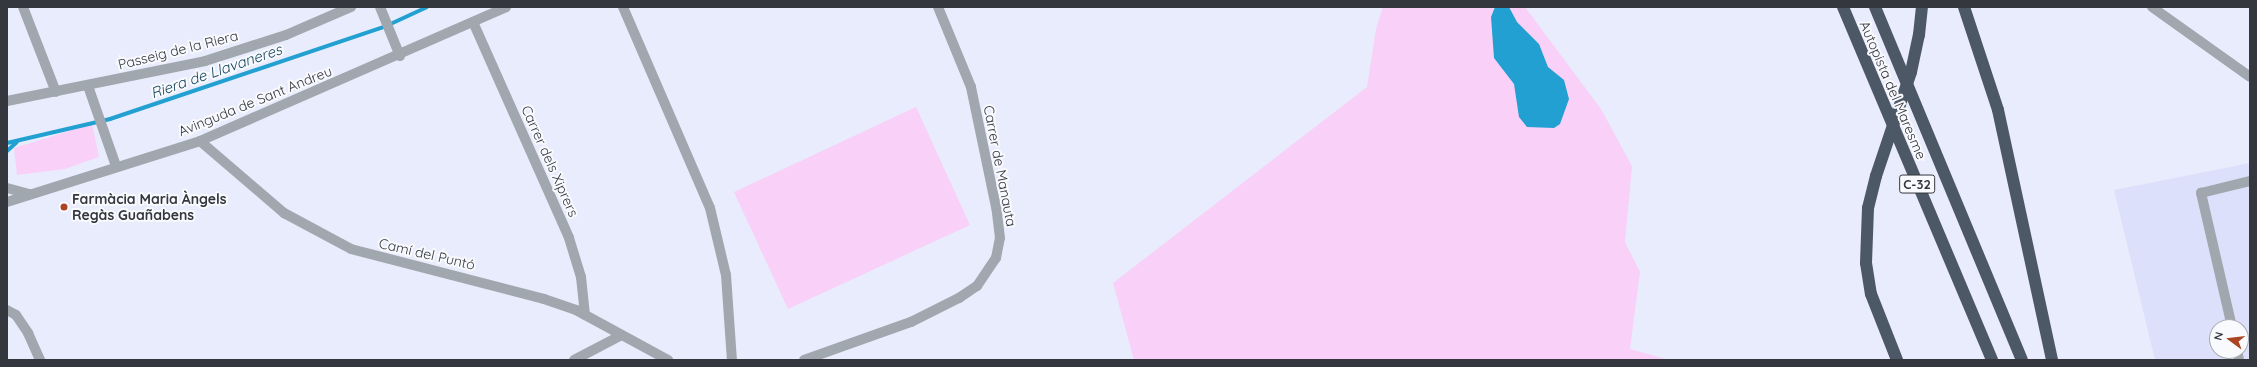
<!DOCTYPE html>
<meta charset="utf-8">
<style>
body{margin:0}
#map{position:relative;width:2257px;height:367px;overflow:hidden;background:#e9ecfc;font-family:Quicksand,sans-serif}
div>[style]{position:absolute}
.built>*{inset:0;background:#dce0fb}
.green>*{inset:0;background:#f8d0f8}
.water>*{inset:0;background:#22a0d2}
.stream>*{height:4px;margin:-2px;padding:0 2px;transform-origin:2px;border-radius:2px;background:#22a0d2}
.minor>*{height:10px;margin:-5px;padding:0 5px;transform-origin:5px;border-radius:5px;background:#a1a7ae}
.highway>*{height:12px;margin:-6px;padding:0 6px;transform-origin:6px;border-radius:6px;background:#4d5866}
.highway-bridge>*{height:12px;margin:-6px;padding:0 6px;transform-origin:6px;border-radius:6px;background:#4d5866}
.dots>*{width:11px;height:11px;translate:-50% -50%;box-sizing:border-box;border:2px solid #f9fafe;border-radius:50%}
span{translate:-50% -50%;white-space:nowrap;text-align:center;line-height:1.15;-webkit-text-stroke:4px #f9fafe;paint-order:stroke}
.shield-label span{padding:1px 3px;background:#f9fafe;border:1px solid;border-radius:3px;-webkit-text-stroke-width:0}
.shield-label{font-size:13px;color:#35373e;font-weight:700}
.street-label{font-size:14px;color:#35373e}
.poi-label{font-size:14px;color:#35373e;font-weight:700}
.left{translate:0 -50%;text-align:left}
.water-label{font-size:15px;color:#17465c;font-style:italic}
.frame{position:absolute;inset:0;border:8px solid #35373e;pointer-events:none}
.north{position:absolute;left:2209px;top:319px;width:40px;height:40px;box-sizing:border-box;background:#f9fafe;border:1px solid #abacb1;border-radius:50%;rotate:285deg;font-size:11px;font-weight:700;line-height:16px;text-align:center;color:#35373e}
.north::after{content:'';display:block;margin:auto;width:14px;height:18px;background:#ab4421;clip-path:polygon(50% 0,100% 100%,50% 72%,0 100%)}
</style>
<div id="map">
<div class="built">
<div style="clip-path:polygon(evenodd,2250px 163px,2250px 360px,2155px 360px,2114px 190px,2250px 163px,2217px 327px,2241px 327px,2241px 351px,2217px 351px,2217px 327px)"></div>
</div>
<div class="green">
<div style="clip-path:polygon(1383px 7px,1525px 7px,1601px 109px,1632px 166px,1625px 242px,1640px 272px,1630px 349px,1669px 360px,1134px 360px,1113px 283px,1367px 87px,1376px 29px)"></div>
<div style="clip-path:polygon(916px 107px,970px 225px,788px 309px,734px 192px)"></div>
<div style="clip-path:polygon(92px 124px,99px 157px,65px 169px,17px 175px,14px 148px)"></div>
</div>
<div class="water">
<div style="clip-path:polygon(1495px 7px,1509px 7px,1517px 22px,1539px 44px,1548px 67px,1564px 80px,1569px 99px,1560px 124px,1554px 128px,1527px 127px,1519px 117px,1514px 84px,1494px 58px,1491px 17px)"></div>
</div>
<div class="stream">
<div style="left:7px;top:143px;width:106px;rotate:-13.1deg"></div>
<div style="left:110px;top:119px;width:289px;rotate:-18.6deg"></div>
<div style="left:384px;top:27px;width:47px;rotate:-24.9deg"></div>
<div style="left:7px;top:151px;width:13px;rotate:-42deg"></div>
</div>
<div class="minor">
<div style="left:23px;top:7px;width:91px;rotate:68.8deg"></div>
<div style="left:380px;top:7px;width:53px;rotate:67.8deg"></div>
<div style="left:623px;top:7px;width:219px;rotate:66.6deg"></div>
<div style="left:710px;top:208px;width:69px;rotate:76.6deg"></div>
<div style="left:726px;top:275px;width:85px;rotate:86deg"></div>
<div style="left:2152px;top:7px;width:120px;rotate:35.5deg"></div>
<div style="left:473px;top:22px;width:236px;rotate:66deg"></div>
<div style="left:569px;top:238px;width:41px;rotate:72.9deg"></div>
<div style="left:581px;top:277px;width:38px;rotate:84deg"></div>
<div style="left:88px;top:86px;width:85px;rotate:70.7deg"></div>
<div style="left:7px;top:101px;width:202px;rotate:-11.4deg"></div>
<div style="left:205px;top:61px;width:85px;rotate:-17.8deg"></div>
<div style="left:286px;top:35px;width:71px;rotate:-23.3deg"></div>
<div style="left:200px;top:141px;width:111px;rotate:40.6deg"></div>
<div style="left:284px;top:213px;width:76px;rotate:28.2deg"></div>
<div style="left:351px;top:249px;width:199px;rotate:14.5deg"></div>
<div style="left:544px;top:299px;width:34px;rotate:19deg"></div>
<div style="left:576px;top:310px;width:105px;rotate:28.5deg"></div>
<div style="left:7px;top:188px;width:24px;rotate:15deg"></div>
<div style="left:7px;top:202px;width:202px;rotate:-17.5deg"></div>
<div style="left:200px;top:141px;width:334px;rotate:-23.6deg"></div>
<div style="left:7px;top:310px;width:10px;rotate:29deg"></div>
<div style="left:16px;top:315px;width:22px;rotate:56deg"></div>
<div style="left:28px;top:333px;width:30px;rotate:66deg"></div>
<div style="left:2232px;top:327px;width:138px;rotate:-103deg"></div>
<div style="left:2201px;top:193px;width:50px;rotate:-13.8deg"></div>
<div style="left:2237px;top:351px;width:9px;rotate:77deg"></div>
<div style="left:574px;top:360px;width:52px;rotate:-27.6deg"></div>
<div style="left:804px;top:360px;width:114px;rotate:-19.6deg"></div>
<div style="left:911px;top:322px;width:54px;rotate:-26.6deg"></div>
<div style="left:959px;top:298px;width:22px;rotate:-34deg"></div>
<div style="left:977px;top:286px;width:34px;rotate:-56deg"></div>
<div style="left:996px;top:258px;width:20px;rotate:-79deg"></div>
<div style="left:1000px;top:238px;width:31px;rotate:-97deg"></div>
<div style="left:996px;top:207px;width:123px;rotate:-101.8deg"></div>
<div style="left:971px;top:87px;width:87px;rotate:-112.4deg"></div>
</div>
<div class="highway">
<div style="left:1843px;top:7px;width:383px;rotate:67.1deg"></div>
<div style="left:1875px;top:7px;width:382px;rotate:67.4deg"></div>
<div style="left:1964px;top:7px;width:108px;rotate:71.7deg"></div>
<div style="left:1998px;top:110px;width:256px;rotate:77.8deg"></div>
<div style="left:1919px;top:35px;width:28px;rotate:-84deg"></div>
<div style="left:1876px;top:176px;width:33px;rotate:104deg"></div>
<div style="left:1868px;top:208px;width:55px;rotate:92.1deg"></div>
<div style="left:1866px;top:263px;width:31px;rotate:81deg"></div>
<div style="left:1871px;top:294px;width:71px;rotate:68.5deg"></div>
</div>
<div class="highway-bridge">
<div style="left:1876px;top:176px;width:110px;rotate:-71.4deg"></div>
<div style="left:1911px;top:72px;width:38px;rotate:-78deg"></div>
</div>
<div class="dots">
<div style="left:64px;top:207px;background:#ab4421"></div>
</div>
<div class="shield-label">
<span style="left:1917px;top:184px">C-32</span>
</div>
<div class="street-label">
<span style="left:178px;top:50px;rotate:-14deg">Passeig de la Riera</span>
<span style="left:1893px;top:90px;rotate:67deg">Autopista del Maresme</span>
<span style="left:255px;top:101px;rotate:-22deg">Avinguda de Sant Andreu</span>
<span style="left:550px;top:161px;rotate:66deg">Carrer dels Xiprers</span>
<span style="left:1000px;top:166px;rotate:79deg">Carrer de Manauta</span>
<span style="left:427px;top:254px;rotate:13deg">Camí del Puntó</span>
</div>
<div class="poi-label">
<span class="left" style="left:72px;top:207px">Farmàcia Maria Àngels<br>Regàs Guañabens</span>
</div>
<div class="water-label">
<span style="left:216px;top:71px;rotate:-19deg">Riera de Llavaneres</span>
</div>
<div class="frame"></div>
<div class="north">N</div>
</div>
